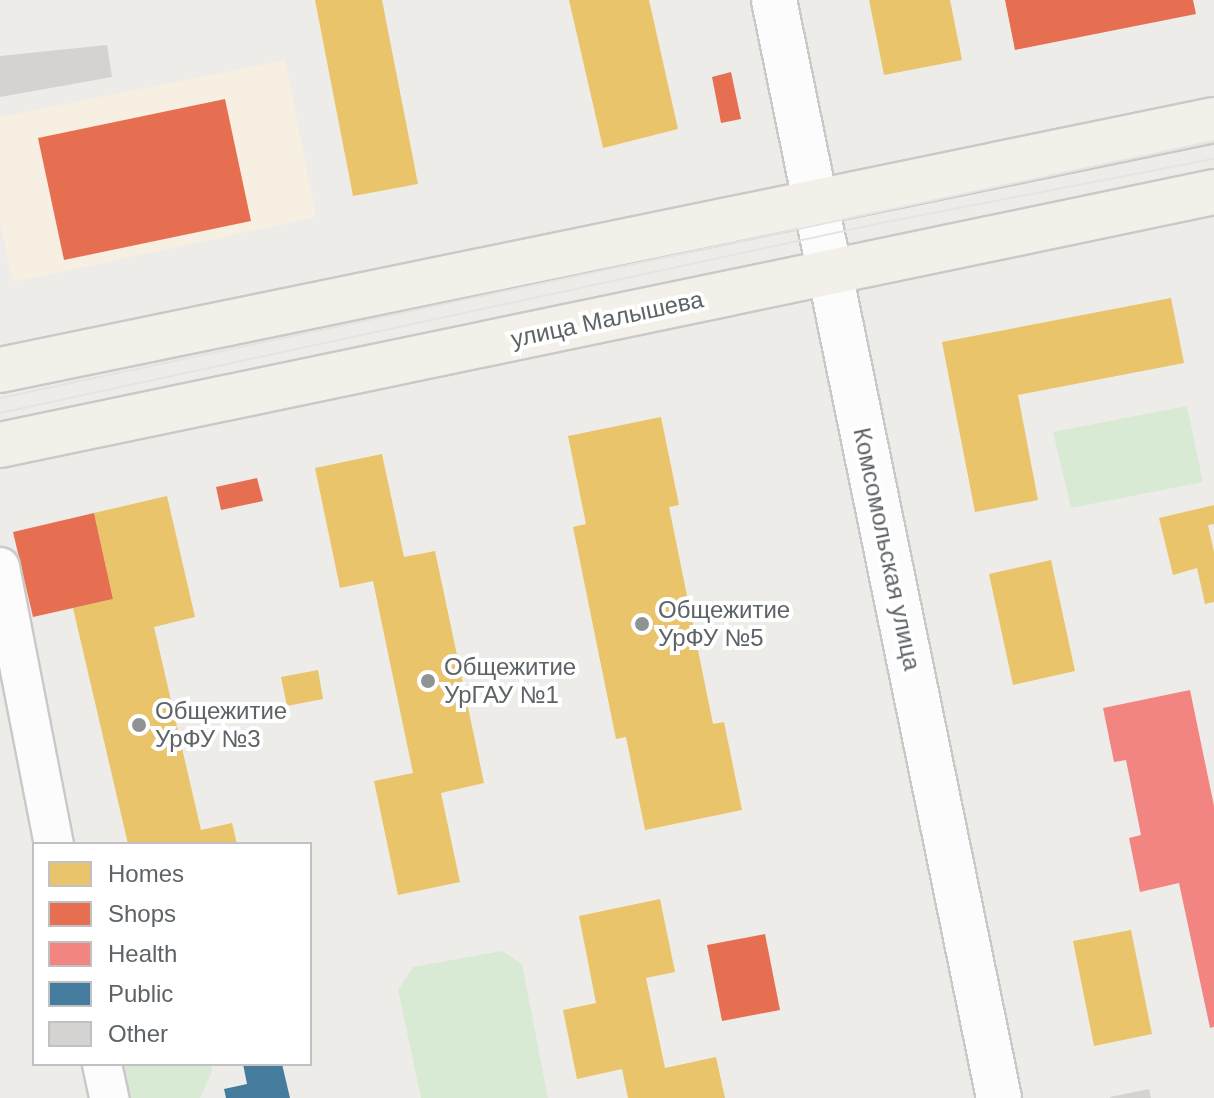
<!DOCTYPE html>
<meta charset="utf-8">
<style>
body{margin:0}
#map{position:relative;width:1214px;height:1098px;overflow:hidden;background:#eeece8;font-family:Helvetica,sans-serif}
div>[style]{position:absolute}
.commercial>*{inset:0;background:#f7f0e2}
.green>*{inset:0;background:#d9ead4}
.homes>*{inset:0;background:#e9c46a}
.shops>*{inset:0;background:#e76f51}
.health>*{inset:0;background:#f28482}
.public>*{inset:0;background:#457b9d}
.building>*{inset:0;background:#d4d3d1}
.roads{filter:drop-shadow(2px 0 #cac9c9) drop-shadow(-2px 0 #cac9c9) drop-shadow(0 2px #cac9c9) drop-shadow(0 -2px #cac9c9)}
.street>*{height:38px;margin:-19px;padding:0 19px;transform-origin:19px;border-radius:19px;background:#fcfcfc}
.secondary>*{height:44px;margin:-22px;padding:0 22px;transform-origin:22px;border-radius:22px;background:#fcfcfc}
.primary>*{height:44px;margin:-22px;padding:0 22px;transform-origin:22px;border-radius:22px;background:#f3f0e9}
.tram>*{height:2px;margin:-1px;padding:0 1px;transform-origin:1px;border-radius:1px;background:#e3e4e3}
.dots>*{width:22px;height:22px;translate:-50% -50%;box-sizing:border-box;border:4px solid #fff;border-radius:50%}
span{translate:-50% -50%;white-space:nowrap;text-align:center;line-height:1.15;-webkit-text-stroke:8px #fff;paint-order:stroke}
.street-label{font-size:24px;color:#5e6367}
.poi-label{font-size:24px;color:#5e6367}
.left{translate:0 -50%;text-align:left}
.legend{position:absolute;left:32px;top:842px;width:280px;height:224px;box-sizing:border-box;background:#fff;border:2px solid #bfc1c2;margin:0;padding:10px 14px;list-style:none;font-size:24px;color:#5e6367}
.legend li{display:flex;align-items:center;gap:16px;height:40px}
.legend b{width:40px;border:2px solid #bfc1c2}
</style>
<div id="map">
<div class="commercial">
<div style="clip-path:polygon(285px 60px,316px 217px,13px 282px,0 222px,0 117px)"></div>
</div>
<div class="green">
<div style="clip-path:polygon(1187px 406px,1203px 482px,1071px 508px,1053px 432px)"></div>
<div style="clip-path:polygon(502px 951px,522px 964px,548px 1098px,421px 1098px,398px 990px,413px 967px)"></div>
<div style="clip-path:polygon(110px 1064px,211px 1064px,212px 1072px,200px 1098px,117px 1098px)"></div>
</div>
<div class="homes">
<div style="clip-path:polygon(315px 0,382px 0,418px 184px,353px 196px)"></div>
<div style="clip-path:polygon(569px 0,649px 0,678px 129px,603px 148px)"></div>
<div style="clip-path:polygon(869px 0,950px 0,962px 60px,884px 75px)"></div>
<div style="clip-path:polygon(1171px 298px,1184px 363px,1018px 395px,1038px 500px,975px 512px,942px 342px)"></div>
<div style="clip-path:polygon(661px 417px,679px 505px,669px 507px,713px 724px,724px 722px,742px 810px,645px 830px,626px 737px,616px 739px,573px 527px,586px 524px,568px 436px)"></div>
<div style="clip-path:polygon(382px 454px,404px 557px,435px 551px,484px 783px,441px 793px,460px 882px,398px 895px,374px 781px,413px 773px,373px 581px,340px 588px,315px 468px)"></div>
<div style="clip-path:polygon(167px 496px,195px 617px,154px 627px,201px 830px,232px 823px,237px 844px,128px 844px,73px 608px,113px 599px,94px 513px)"></div>
<div style="clip-path:polygon(1214px 505px,1214px 524px,1208px 525px,1214px 552px,1214px 602px,1205px 604px,1197px 568px,1173px 575px,1159px 518px)"></div>
<div style="clip-path:polygon(1051px 560px,1075px 671px,1013px 685px,989px 574px)"></div>
<div style="clip-path:polygon(318px 670px,323px 699px,287px 706px,281px 677px)"></div>
<div style="clip-path:polygon(660px 899px,675px 972px,646px 978px,665px 1068px,716px 1057px,725px 1098px,628px 1098px,622px 1069px,577px 1079px,563px 1010px,596px 1003px,579px 916px)"></div>
<div style="clip-path:polygon(1131px 930px,1152px 1034px,1094px 1046px,1073px 941px)"></div>
</div>
<div class="shops">
<div style="clip-path:polygon(1005px 0,1193px 0,1196px 14px,1015px 50px)"></div>
<div style="clip-path:polygon(731px 72px,741px 119px,721px 123px,712px 77px)"></div>
<div style="clip-path:polygon(225px 99px,251px 221px,64px 260px,38px 138px)"></div>
<div style="clip-path:polygon(257px 478px,263px 501px,221px 510px,216px 487px)"></div>
<div style="clip-path:polygon(94px 513px,113px 599px,33px 617px,13px 532px)"></div>
<div style="clip-path:polygon(765px 934px,780px 1010px,722px 1021px,707px 945px)"></div>
</div>
<div class="health">
<div style="clip-path:polygon(1190px 690px,1214px 806px,1214px 1027px,1210px 1028px,1179px 883px,1140px 892px,1129px 838px,1141px 835px,1126px 760px,1114px 762px,1103px 708px)"></div>
</div>
<div class="public">
<div style="clip-path:polygon(243px 1064px,282px 1064px,290px 1098px,226px 1098px,224px 1089px,247px 1084px)"></div>
</div>
<div class="building">
<div style="clip-path:polygon(107px 45px,112px 77px,0 97px,0 56px)"></div>
<div style="clip-path:polygon(1149px 1089px,1151px 1098px,1110px 1098px,1110px 1097px)"></div>
</div>
<div class="roads">
<div class="street">
<div style="left:0;top:567px;width:282px;rotate:79deg"></div>
<div style="left:102px;top:1064px;width:35px;rotate:78deg"></div>
</div>
<div class="secondary">
<div style="left:774px;top:0;width:1121px;rotate:78.42deg"></div>
</div>
<div class="primary">
<div style="left:0;top:370px;width:1239px;rotate:-11.64deg"></div>
<div style="left:0;top:445px;width:1240px;rotate:-11.77deg"></div>
</div>
</div>
<div class="tram">
<div style="left:0;top:398px;width:1241px;rotate:-11.95deg"></div>
<div style="left:0;top:413px;width:906px;rotate:-12.17deg"></div>
<div style="left:886px;top:222px;width:334px;rotate:-10.9deg"></div>
</div>
<div class="dots">
<div style="left:642px;top:624px;background:#909394"></div>
<div style="left:428px;top:681px;background:#909394"></div>
<div style="left:139px;top:725px;background:#909394"></div>
</div>
<div class="street-label">
<span style="left:607px;top:319px;rotate:-12deg">улица Малышева</span>
<span style="left:887px;top:549px;rotate:78deg">Комсомольская улица</span>
</div>
<div class="poi-label">
<span class="left" style="left:658px;top:624px">Общежитие<br>УрФУ №5</span>
<span class="left" style="left:444px;top:681px">Общежитие<br>УрГАУ №1</span>
<span class="left" style="left:155px;top:725px">Общежитие<br>УрФУ №3</span>
</div>
<ul class="legend">
<li><b style="height:22px;background:#e9c46a"></b>Homes</li>
<li><b style="height:22px;background:#e76f51"></b>Shops</li>
<li><b style="height:22px;background:#f28482"></b>Health</li>
<li><b style="height:22px;background:#457b9d"></b>Public</li>
<li><b style="height:22px;background:#d4d3d1"></b>Other</li>
</ul>
</div>
